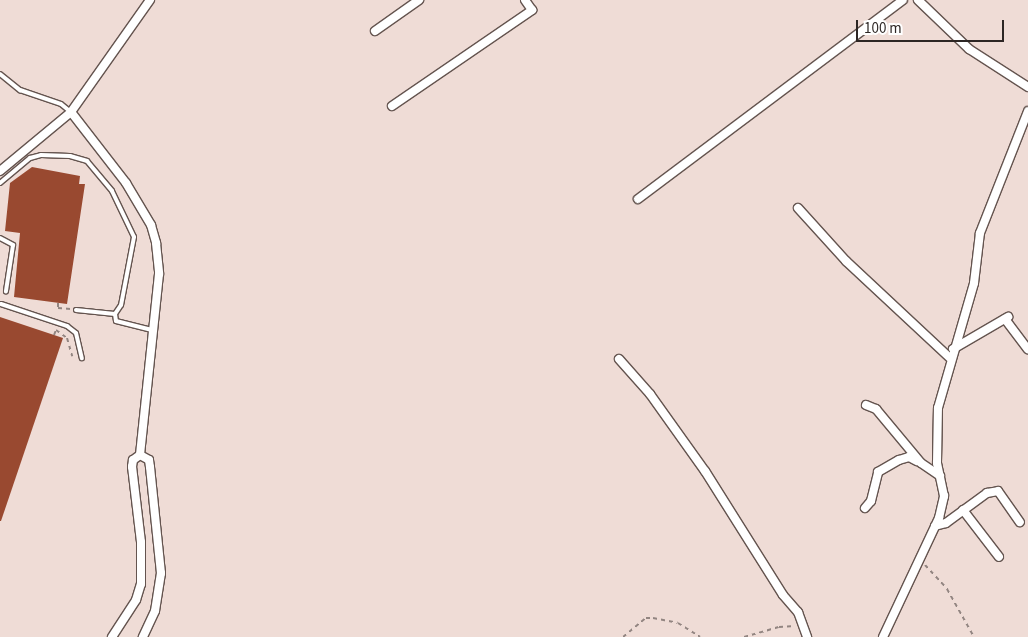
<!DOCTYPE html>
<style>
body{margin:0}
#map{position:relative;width:1028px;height:637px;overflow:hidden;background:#efdcd6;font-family:"Source Sans 3",sans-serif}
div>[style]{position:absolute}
.building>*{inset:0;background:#994930}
.path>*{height:2px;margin-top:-1px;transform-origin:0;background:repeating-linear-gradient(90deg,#928581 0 4px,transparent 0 8px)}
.roads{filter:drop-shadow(1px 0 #64544f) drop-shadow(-1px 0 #64544f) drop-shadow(0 1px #64544f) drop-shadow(0 -1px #64544f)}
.lane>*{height:4px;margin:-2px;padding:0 2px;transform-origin:2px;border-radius:2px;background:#fff}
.street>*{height:8px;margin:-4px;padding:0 4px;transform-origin:4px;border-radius:4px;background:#fff}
span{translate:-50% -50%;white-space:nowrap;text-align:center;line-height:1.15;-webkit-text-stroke:5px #fff;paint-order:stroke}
.scale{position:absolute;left:856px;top:20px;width:148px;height:22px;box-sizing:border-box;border:2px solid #2d2624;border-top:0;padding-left:6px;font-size:15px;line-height:18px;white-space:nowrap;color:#2d2624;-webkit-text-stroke:4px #fff;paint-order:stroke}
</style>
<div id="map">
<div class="building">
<div style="clip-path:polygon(32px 167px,80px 176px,79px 184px,85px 184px,67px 304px,14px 297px,20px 233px,5px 231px,10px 183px)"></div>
<div style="clip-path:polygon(0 317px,63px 338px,1px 521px,0 521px)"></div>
</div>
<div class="path">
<div style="left:58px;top:303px;width:5px;rotate:90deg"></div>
<div style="left:58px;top:308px;width:13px;rotate:4deg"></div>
<div style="left:54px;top:335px;width:5px;rotate:-68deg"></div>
<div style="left:56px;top:330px;width:14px;rotate:36deg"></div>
<div style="left:67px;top:338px;width:19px;rotate:74deg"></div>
<div style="left:925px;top:565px;width:33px;rotate:47deg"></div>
<div style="left:947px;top:589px;width:55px;rotate:60.6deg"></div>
<div style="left:623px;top:637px;width:30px;rotate:-40deg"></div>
<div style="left:646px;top:618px;width:7px"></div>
<div style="left:653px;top:618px;width:25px;rotate:11deg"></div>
<div style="left:678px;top:623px;width:26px;rotate:32deg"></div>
<div style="left:744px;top:637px;width:36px;rotate:-16deg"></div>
<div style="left:779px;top:627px;width:16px;rotate:-4deg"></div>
</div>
<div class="roads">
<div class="lane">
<div style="left:0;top:74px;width:26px;rotate:39deg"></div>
<div style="left:20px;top:90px;width:43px;rotate:18.9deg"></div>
<div style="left:61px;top:104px;width:13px;rotate:39deg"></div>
<div style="left:0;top:183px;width:39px;rotate:-40deg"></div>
<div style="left:30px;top:158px;width:11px;rotate:-15deg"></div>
<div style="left:41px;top:155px;width:29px;rotate:2deg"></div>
<div style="left:70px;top:156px;width:18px;rotate:16deg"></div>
<div style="left:87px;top:161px;width:39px;rotate:50deg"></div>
<div style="left:112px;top:191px;width:51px;rotate:64.4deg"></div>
<div style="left:134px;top:237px;width:69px;rotate:100.8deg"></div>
<div style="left:121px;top:305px;width:11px;rotate:124deg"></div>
<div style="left:115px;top:314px;width:7px;rotate:82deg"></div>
<div style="left:116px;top:321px;width:37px;rotate:14deg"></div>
<div style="left:0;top:238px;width:15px;rotate:28deg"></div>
<div style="left:13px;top:245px;width:47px;rotate:98.7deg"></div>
<div style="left:1px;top:304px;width:70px;rotate:18.4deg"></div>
<div style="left:67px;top:326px;width:11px;rotate:38deg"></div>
<div style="left:76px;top:333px;width:26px;rotate:77deg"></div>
<div style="left:76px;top:310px;width:39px;rotate:6deg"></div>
</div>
<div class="street">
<div style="left:918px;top:0;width:71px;rotate:43.9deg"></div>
<div style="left:969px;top:49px;width:70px;rotate:32.8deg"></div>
<div style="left:375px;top:31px;width:54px;rotate:-35.2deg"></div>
<div style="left:392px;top:106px;width:170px;rotate:-34.4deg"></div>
<div style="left:532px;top:10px;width:12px;rotate:-125deg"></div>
<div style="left:71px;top:112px;width:90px;rotate:52.2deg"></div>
<div style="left:126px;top:183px;width:49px;rotate:59.2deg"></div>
<div style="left:151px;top:225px;width:19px;rotate:74deg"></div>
<div style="left:156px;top:243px;width:31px;rotate:84deg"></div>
<div style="left:159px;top:274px;width:182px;rotate:96deg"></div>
<div style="left:0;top:171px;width:92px;rotate:-39.7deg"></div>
<div style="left:71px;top:112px;width:137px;rotate:-54.8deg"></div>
<div style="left:638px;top:199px;width:331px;rotate:-36.9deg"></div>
<div style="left:798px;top:208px;width:72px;rotate:47.8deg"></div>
<div style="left:846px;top:261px;width:142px;rotate:43deg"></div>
<div style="left:1005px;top:319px;width:38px;rotate:53deg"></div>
<div style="left:953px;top:349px;width:64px;rotate:-30.2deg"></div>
<div style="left:619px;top:359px;width:47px;rotate:48.5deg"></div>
<div style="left:650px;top:394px;width:95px;rotate:54.5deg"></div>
<div style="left:705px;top:471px;width:146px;rotate:57.8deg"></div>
<div style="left:783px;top:595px;width:23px;rotate:49deg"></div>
<div style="left:798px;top:612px;width:27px;rotate:70deg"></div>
<div style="left:866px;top:405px;width:11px;rotate:22deg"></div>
<div style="left:876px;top:409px;width:70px;rotate:50.2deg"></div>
<div style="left:921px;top:463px;width:23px;rotate:34deg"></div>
<div style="left:140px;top:455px;width:10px;rotate:29deg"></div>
<div style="left:149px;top:460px;width:7px;rotate:82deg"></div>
<div style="left:150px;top:467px;width:107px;rotate:84.1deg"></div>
<div style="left:161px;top:573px;width:38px;rotate:99deg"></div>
<div style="left:155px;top:611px;width:29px;rotate:115deg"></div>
<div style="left:865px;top:508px;width:9px;rotate:-49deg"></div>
<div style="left:871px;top:501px;width:30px;rotate:-76deg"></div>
<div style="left:878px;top:472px;width:24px;rotate:-30deg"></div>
<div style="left:899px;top:460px;width:10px;rotate:-17deg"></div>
<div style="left:909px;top:457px;width:9px;rotate:27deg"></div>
<div style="left:963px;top:510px;width:59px;rotate:52.5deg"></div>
<div style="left:935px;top:526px;width:11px;rotate:-15deg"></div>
<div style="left:946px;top:523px;width:51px;rotate:-36.2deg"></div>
<div style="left:987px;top:493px;width:11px;rotate:-10deg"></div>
<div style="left:998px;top:491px;width:38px;rotate:55deg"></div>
<div style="left:112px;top:637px;width:44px;rotate:-57deg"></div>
<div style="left:136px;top:600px;width:17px;rotate:-73deg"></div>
<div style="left:141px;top:584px;width:42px;rotate:-90deg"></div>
<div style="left:141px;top:542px;width:76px;rotate:-96.8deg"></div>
<div style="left:132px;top:467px;width:7px;rotate:-82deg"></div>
<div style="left:133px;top:460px;width:9px;rotate:-36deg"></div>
<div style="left:883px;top:637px;width:132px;rotate:-64.8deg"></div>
<div style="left:939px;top:518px;width:23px;rotate:-77deg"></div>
<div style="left:944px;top:496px;width:34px;rotate:-102deg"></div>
<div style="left:937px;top:463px;width:55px;rotate:-89deg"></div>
<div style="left:938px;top:408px;width:130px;rotate:-73.9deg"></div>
<div style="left:974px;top:283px;width:50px;rotate:-83.2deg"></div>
<div style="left:980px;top:233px;width:131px;rotate:-68.5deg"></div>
</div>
</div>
<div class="scale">100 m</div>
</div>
